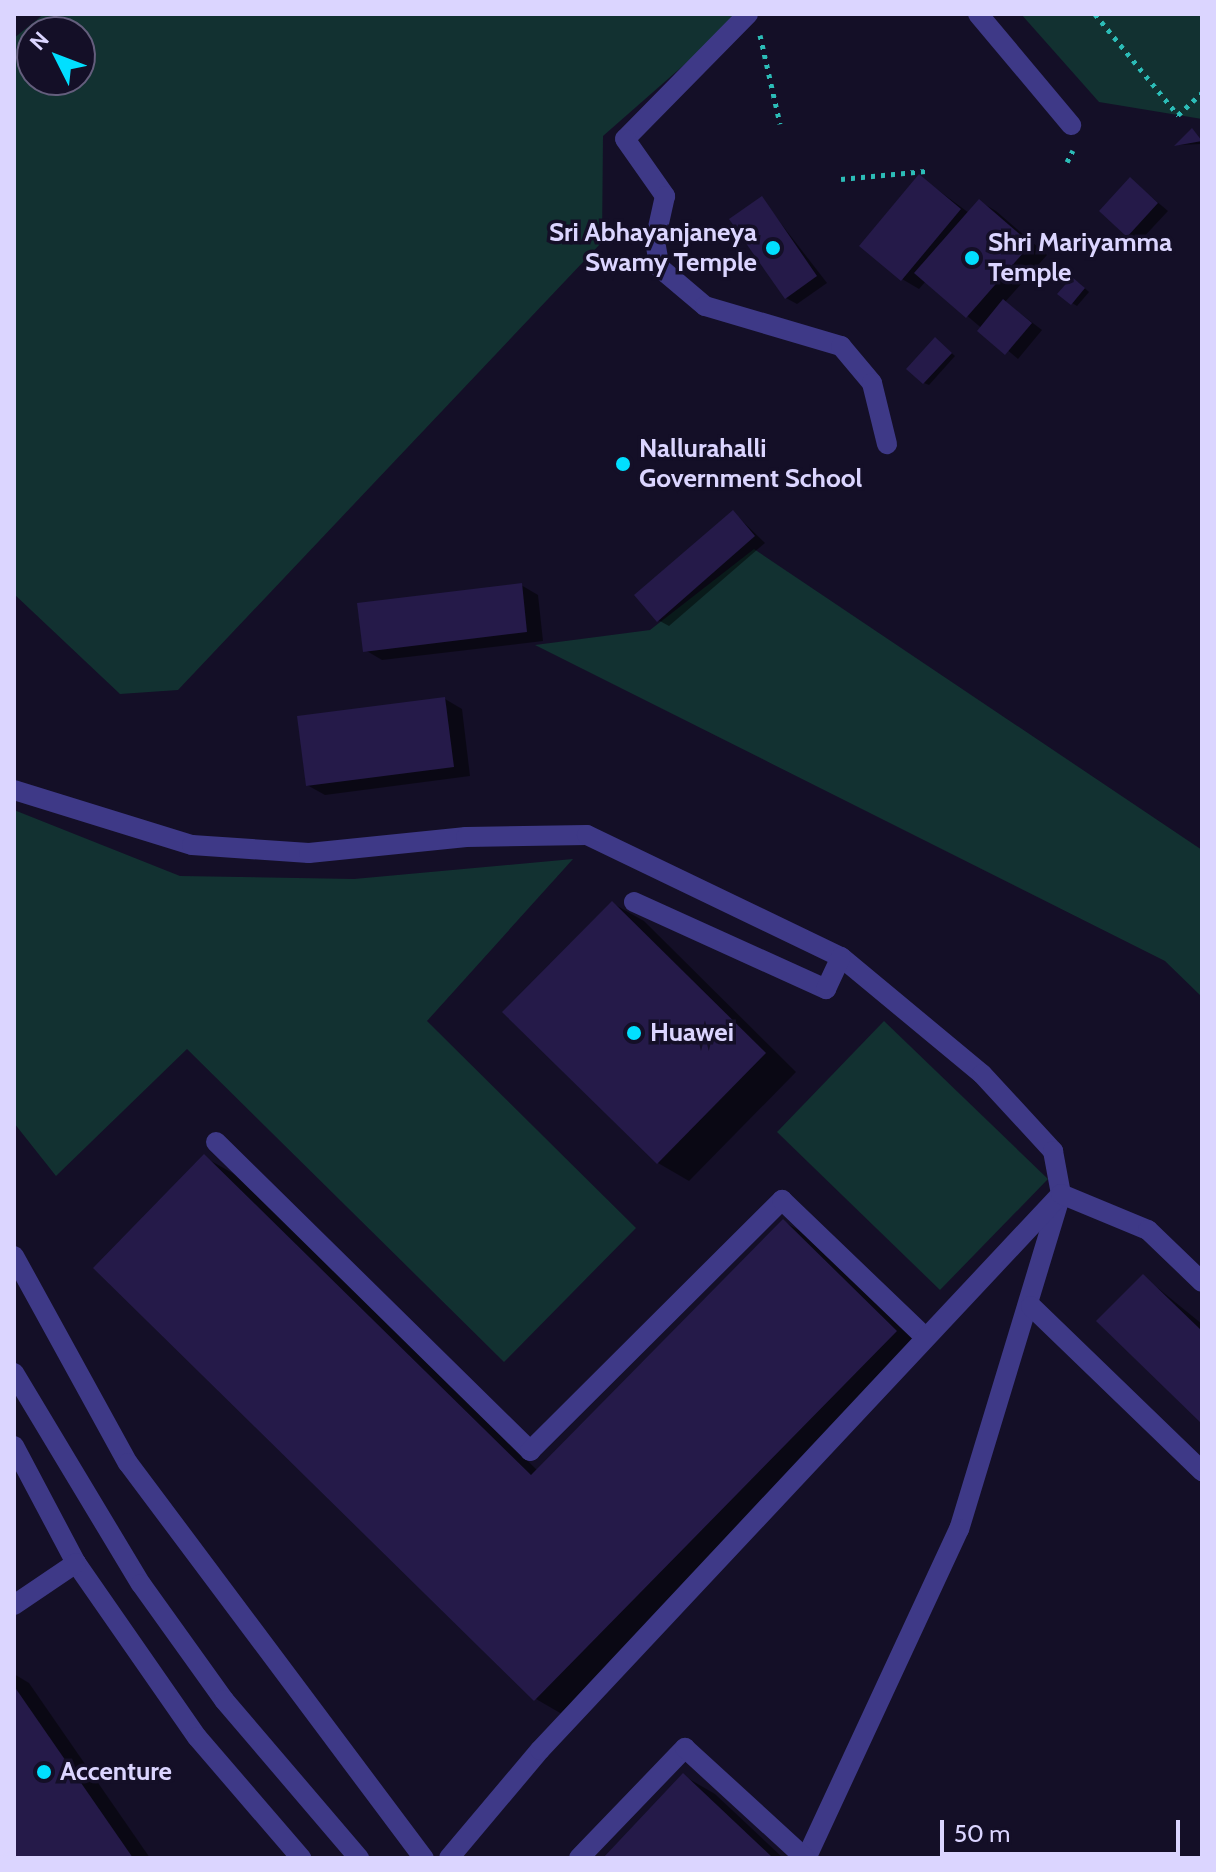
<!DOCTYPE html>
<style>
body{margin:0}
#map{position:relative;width:1216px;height:1872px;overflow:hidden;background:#140f27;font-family:Cabin,sans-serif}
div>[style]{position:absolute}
.green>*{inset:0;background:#123131}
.shadow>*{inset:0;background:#0007}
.building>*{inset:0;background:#251a49}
.path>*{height:5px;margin-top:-2.5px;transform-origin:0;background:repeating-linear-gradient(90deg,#2cbcb7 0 4px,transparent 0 10px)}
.minor>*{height:20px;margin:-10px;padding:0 10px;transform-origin:10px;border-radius:10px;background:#3e3987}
.dots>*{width:22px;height:22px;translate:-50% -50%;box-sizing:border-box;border:4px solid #140f27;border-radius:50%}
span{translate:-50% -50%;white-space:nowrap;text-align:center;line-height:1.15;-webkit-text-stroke:7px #140f27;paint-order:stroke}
.poi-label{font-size:26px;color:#dbd5ff;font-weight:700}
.right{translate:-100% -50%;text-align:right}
.left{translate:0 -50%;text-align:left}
.frame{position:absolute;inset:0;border:16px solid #dbd5ff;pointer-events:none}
.north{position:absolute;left:16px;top:16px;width:80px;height:80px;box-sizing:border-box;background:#140f27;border:2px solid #645e7d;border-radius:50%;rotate:312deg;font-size:22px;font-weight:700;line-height:32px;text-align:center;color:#dbd5ff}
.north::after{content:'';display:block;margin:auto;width:28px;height:36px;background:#01dfff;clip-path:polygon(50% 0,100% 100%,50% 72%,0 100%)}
.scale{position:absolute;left:940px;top:1820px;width:240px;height:36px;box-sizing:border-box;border:4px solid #dbd5ff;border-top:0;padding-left:10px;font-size:24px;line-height:28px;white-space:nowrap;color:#dbd5ff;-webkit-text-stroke:6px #140f27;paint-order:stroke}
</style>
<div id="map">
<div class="green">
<div style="clip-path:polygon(evenodd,44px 14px,742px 14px,603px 136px,602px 242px,178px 690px,120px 694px,14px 594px,14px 38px,44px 14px,32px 32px,80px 32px,80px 80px,32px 80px,32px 32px)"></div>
<div style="clip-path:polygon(1021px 14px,1202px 14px,1202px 119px,1099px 102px)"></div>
<div style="clip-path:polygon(754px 549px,1202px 850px,1202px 997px,1165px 961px,535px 645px,650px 630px)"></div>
<div style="clip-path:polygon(14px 810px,180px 876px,354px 879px,573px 859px,427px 1021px,636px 1228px,504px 1362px,187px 1049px,56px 1176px,14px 1123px)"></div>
<div style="clip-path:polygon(884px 1021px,1048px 1179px,940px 1290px,777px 1132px)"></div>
</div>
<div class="shadow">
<div style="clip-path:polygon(1192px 131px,1202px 144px,1178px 145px)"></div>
<div style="clip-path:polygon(919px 176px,969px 213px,979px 201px,996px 211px,1047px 255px,1005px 302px,1042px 330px,1018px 359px,926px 281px,919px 289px,902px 279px)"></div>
<div style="clip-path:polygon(1130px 179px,1168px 211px,1139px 242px,1128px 236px)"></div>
<div style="clip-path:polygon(762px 199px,827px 283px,797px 304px,786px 298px)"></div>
<div style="clip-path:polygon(1078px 282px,1089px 292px,1077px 306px,1072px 303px)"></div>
<div style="clip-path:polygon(940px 343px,955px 356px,929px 385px,924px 383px)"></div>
<div style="clip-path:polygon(734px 513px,765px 543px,669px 626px,658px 620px)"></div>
<div style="clip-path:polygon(521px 585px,538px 595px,543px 641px,382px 660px,365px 650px)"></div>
<div style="clip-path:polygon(445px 699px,462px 709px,470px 776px,325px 795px,307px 785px)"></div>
<div style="clip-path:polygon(612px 903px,644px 921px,796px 1072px,689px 1181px,658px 1163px)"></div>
<div style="clip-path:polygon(204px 1157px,236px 1175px,538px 1471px,783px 1221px,814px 1239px,927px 1350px,567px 1717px,536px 1699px)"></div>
<div style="clip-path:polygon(1143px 1276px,1202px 1324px,1202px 1421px)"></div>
<div style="clip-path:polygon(14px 1674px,29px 1683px,150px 1858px,14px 1858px)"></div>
<div style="clip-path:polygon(684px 1776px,715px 1794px,783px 1858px,605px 1858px)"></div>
</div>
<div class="building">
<div style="clip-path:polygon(1192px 128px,1202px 141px,1174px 146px)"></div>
<div style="clip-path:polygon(919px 174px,961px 209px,901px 281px,859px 246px)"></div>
<div style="clip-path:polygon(1130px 177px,1158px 203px,1127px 237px,1099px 211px)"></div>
<div style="clip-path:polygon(762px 196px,817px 276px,785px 299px,729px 219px)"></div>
<div style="clip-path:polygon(979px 199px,1031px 244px,966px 318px,914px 273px)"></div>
<div style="clip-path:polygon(1072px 277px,1085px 288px,1071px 305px,1057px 294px)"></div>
<div style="clip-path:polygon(1003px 299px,1032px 323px,1005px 355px,977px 331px)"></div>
<div style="clip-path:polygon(935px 337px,952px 353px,923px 384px,906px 369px)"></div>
<div style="clip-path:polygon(733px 510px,755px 536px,657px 622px,634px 595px)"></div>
<div style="clip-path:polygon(522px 583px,527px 632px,363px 652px,357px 603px)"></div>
<div style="clip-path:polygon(445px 697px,454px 767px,306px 786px,297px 716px)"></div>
<div style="clip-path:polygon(612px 901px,766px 1053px,657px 1164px,502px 1012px)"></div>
<div style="clip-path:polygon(204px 1154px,531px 1475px,783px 1219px,897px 1331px,534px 1701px,93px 1268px)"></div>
<div style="clip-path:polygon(1143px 1274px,1202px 1331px,1202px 1424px,1096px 1321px)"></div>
<div style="clip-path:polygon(14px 1686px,133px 1858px,14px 1858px)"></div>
<div style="clip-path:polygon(683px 1773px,773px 1858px,603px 1858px)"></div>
</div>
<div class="path">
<div style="left:1095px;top:14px;width:131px;rotate:50.6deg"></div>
<div style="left:1178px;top:115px;width:33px;rotate:-43deg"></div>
<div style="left:760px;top:35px;width:91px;rotate:77.3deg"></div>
<div style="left:1067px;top:162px;width:13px;rotate:-63deg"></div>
<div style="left:841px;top:179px;width:85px;rotate:-5.4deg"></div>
</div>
<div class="minor">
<div style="left:748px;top:14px;width:175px;rotate:134.5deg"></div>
<div style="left:625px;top:139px;width:70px;rotate:54.9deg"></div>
<div style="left:665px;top:196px;width:46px;rotate:102.5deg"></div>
<div style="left:655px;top:241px;width:27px;rotate:80deg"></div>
<div style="left:660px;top:268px;width:59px;rotate:40.2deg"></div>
<div style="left:705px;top:306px;width:142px;rotate:16.4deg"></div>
<div style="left:841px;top:346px;width:48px;rotate:50deg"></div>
<div style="left:872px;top:383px;width:63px;rotate:76.2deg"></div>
<div style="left:978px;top:14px;width:145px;rotate:50deg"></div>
<div style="left:14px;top:790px;width:186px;rotate:17.2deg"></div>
<div style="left:192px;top:845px;width:117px;rotate:3.9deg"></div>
<div style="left:309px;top:853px;width:158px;rotate:-5.8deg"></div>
<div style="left:466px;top:837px;width:121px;rotate:-0.9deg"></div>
<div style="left:587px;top:835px;width:282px;rotate:25.7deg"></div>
<div style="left:841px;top:957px;width:183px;rotate:39.7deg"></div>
<div style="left:982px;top:1074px;width:105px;rotate:47.3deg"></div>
<div style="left:1053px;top:1151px;width:44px;rotate:79.5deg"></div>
<div style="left:1061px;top:1194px;width:350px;rotate:106.9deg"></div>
<div style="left:959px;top:1529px;width:363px;rotate:114.9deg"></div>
<div style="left:634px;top:902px;width:211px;rotate:24.4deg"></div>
<div style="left:826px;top:989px;width:35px;rotate:-65deg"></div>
<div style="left:216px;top:1142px;width:441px;rotate:44.5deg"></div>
<div style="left:530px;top:1451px;width:356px;rotate:-44.9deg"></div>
<div style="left:782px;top:1200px;width:198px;rotate:43.8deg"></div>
<div style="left:14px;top:1256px;width:236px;rotate:61.2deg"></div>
<div style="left:128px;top:1463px;width:494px;rotate:53.2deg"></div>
<div style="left:1031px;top:1306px;width:238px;rotate:44deg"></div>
<div style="left:14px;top:1373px;width:246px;rotate:59deg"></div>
<div style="left:141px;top:1584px;width:143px;rotate:54.4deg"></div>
<div style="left:224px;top:1700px;width:208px;rotate:49.5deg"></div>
<div style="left:14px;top:1446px;width:132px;rotate:62.1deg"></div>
<div style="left:76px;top:1563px;width:212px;rotate:55.2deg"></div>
<div style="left:197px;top:1737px;width:160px;rotate:49.3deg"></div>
<div style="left:14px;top:1605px;width:75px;rotate:-34.1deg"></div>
<div style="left:449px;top:1858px;width:141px;rotate:-49.9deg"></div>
<div style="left:540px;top:1750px;width:762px;rotate:-46.86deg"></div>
<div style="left:1061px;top:1194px;width:94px;rotate:22.5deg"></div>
<div style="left:1148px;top:1230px;width:75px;rotate:43.9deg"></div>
<div style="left:579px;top:1858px;width:153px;rotate:-46.1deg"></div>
<div style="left:685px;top:1748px;width:163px;rotate:42.5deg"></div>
</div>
<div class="dots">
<div style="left:773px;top:248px;background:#01dfff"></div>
<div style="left:972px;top:258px;background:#01dfff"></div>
<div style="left:623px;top:464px;background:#01dfff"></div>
<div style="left:634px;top:1033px;background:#01dfff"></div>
<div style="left:44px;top:1772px;background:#01dfff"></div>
</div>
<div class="poi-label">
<span class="right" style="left:757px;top:248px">Sri Abhayanjaneya<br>Swamy Temple</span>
<span class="left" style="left:988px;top:258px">Shri Mariyamma<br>Temple</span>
<span class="left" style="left:639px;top:464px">Nallurahalli<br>Government School</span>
<span class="left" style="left:650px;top:1033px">Huawei</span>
<span class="left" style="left:60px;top:1772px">Accenture</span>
</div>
<div class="frame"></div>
<div class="north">N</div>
<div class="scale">50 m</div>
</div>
